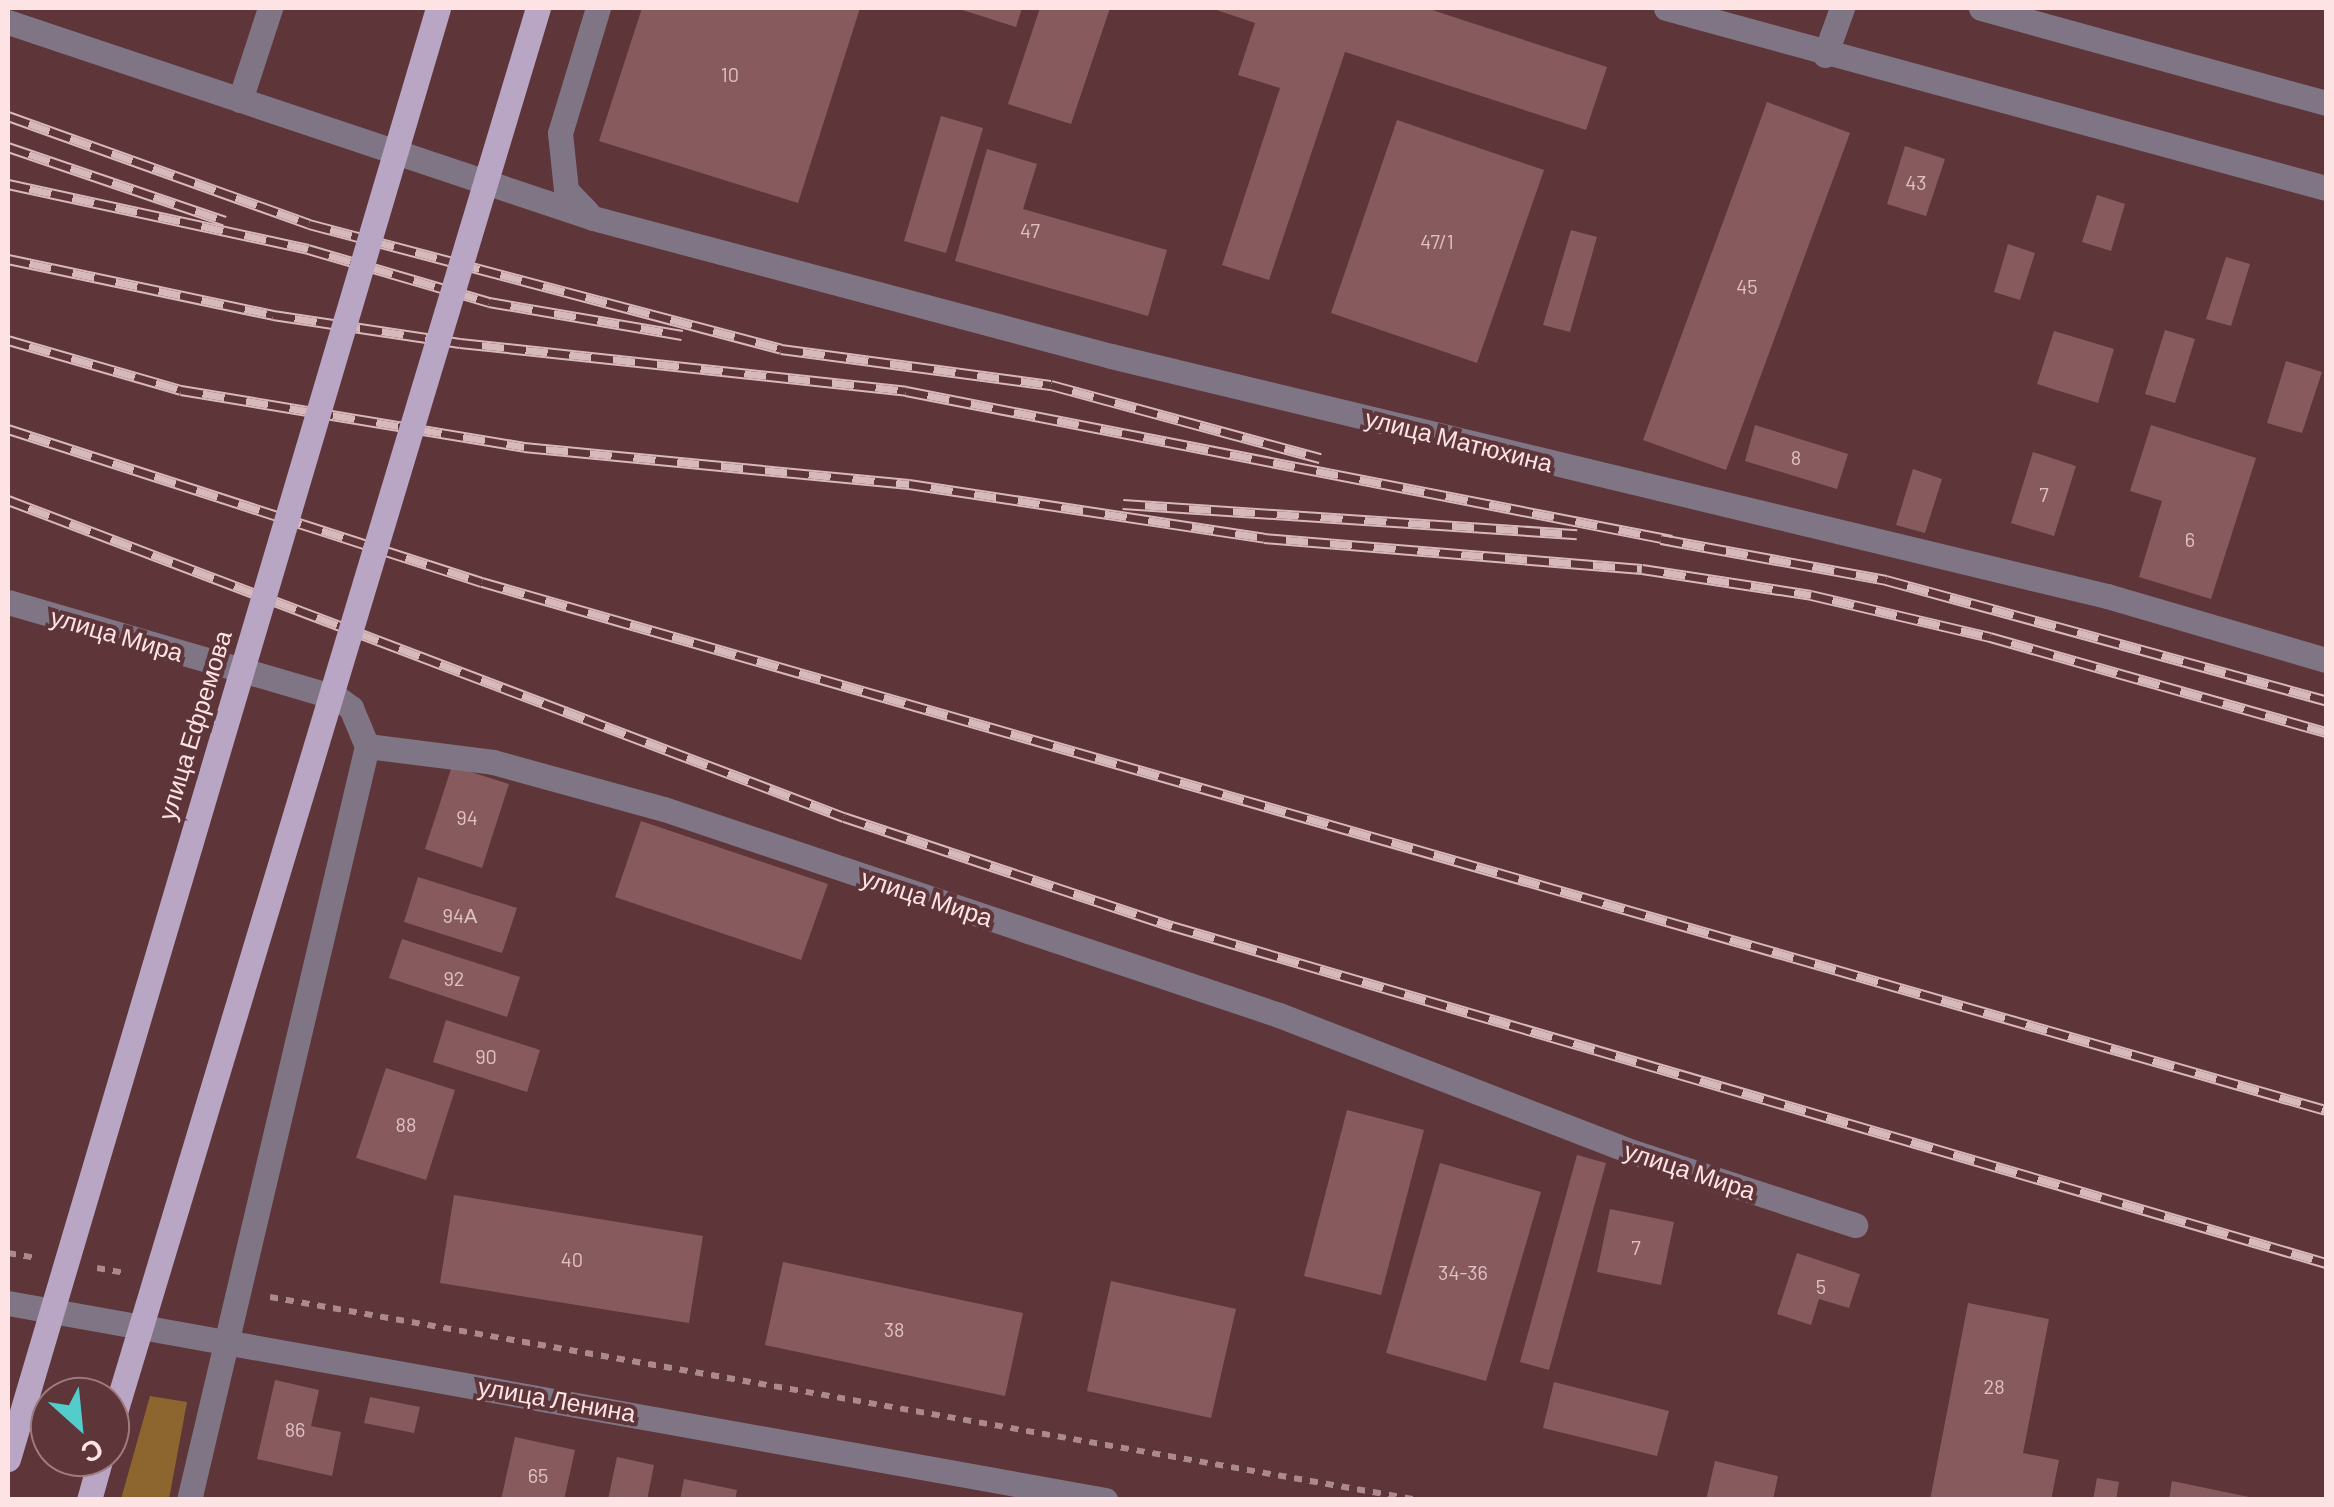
<!DOCTYPE html>
<meta charset="utf-8">
<style>
body{margin:0}
#map{position:relative;width:2334px;height:1507px;overflow:hidden;background:#5e3539;font-family:Barlow,sans-serif}
div>[style]{position:absolute}
.green>*{inset:0;background:#8d662f}
.building>*{inset:0;background:#875b5e}
.path>*{height:6px;margin-top:-3px;transform-origin:0;background:repeating-linear-gradient(90deg,#ab898c 0 8px,transparent 0 16px)}
.minor>*{height:25px;margin:-12.5px;padding:0 12.5px;transform-origin:12.5px;border-radius:12.5px;background:#7f7585}
.major>*{height:25px;margin:-12.5px;padding:0 12.5px;transform-origin:12.5px;border-radius:12.5px;background:#b9a5c4}
.rail>*{height:11px;margin-top:-5.5px;transform-origin:0;background:repeating-linear-gradient(90deg,#5e3539 0 22px,#d7b9bc 0 44px);box-sizing:border-box;border-block:2px solid #d7b9bc}
.major-bridge>*{height:25px;margin:-12.5px;padding:0 12.5px;transform-origin:12.5px;border-radius:12.5px;background:#b9a5c4}
span{translate:-50% -50%;white-space:nowrap;text-align:center;line-height:1.15;-webkit-text-stroke:8px #5e3539;paint-order:stroke}
.number-label{font-size:20px;color:#e0c1c3}
.number-label span{-webkit-text-stroke-width:0}
.street-label{font-size:25px;color:#fee3e5}
.frame{position:absolute;inset:0;border:10px solid #fee3e5;pointer-events:none}
.north{position:absolute;left:30px;top:1377px;width:100px;height:100px;box-sizing:border-box;background:#5e3539;border:2px solid #9e7b7e;border-radius:50%;rotate:153deg;font-size:28px;font-weight:700;line-height:40px;text-align:center;color:#fee3e5}
.north::after{content:'';display:block;margin:auto;width:35px;height:45px;background:#53cdcb;clip-path:polygon(50% 0,100% 100%,50% 72%,0 100%)}
</style>
<div id="map">
<div class="green">
<div style="clip-path:polygon(150px 1396px,187px 1402px,169px 1499px,121px 1499px)"></div>
</div>
<div class="building">
<div style="clip-path:polygon(642px 8px,860px 8px,798px 203px,599px 141px)"></div>
<div style="clip-path:polygon(956px 8px,1022px 8px,1016px 27px)"></div>
<div style="clip-path:polygon(1040px 8px,1110px 8px,1071px 124px,1008px 104px)"></div>
<div style="clip-path:polygon(1211px 8px,1426px 8px,1607px 67px,1586px 130px,1345px 52px,1269px 280px,1222px 265px,1280px 88px,1238px 75px,1255px 23px)"></div>
<div style="clip-path:polygon(1767px 102px,1850px 133px,1726px 470px,1643px 440px)"></div>
<div style="clip-path:polygon(941px 116px,983px 128px,946px 253px,904px 241px)"></div>
<div style="clip-path:polygon(1397px 120px,1544px 170px,1477px 363px,1331px 313px)"></div>
<div style="clip-path:polygon(1905px 146px,1945px 159px,1926px 216px,1887px 204px)"></div>
<div style="clip-path:polygon(987px 149px,1037px 164px,1023px 209px,1167px 250px,1148px 316px,955px 261px)"></div>
<div style="clip-path:polygon(2097px 195px,2125px 204px,2111px 251px,2082px 242px)"></div>
<div style="clip-path:polygon(1571px 230px,1597px 237px,1570px 332px,1543px 325px)"></div>
<div style="clip-path:polygon(2008px 244px,2035px 253px,2020px 300px,1994px 292px)"></div>
<div style="clip-path:polygon(2226px 257px,2250px 264px,2231px 326px,2206px 319px)"></div>
<div style="clip-path:polygon(2165px 330px,2195px 339px,2175px 403px,2145px 394px)"></div>
<div style="clip-path:polygon(2054px 331px,2114px 349px,2098px 403px,2037px 384px)"></div>
<div style="clip-path:polygon(2286px 361px,2322px 372px,2302px 433px,2267px 423px)"></div>
<div style="clip-path:polygon(1755px 425px,1848px 454px,1837px 489px,1745px 461px)"></div>
<div style="clip-path:polygon(2151px 425px,2256px 458px,2211px 599px,2139px 577px,2162px 501px,2130px 491px)"></div>
<div style="clip-path:polygon(2033px 452px,2076px 466px,2054px 536px,2011px 523px)"></div>
<div style="clip-path:polygon(1913px 469px,1942px 479px,1925px 533px,1896px 525px)"></div>
<div style="clip-path:polygon(452px 766px,509px 784px,482px 868px,425px 849px)"></div>
<div style="clip-path:polygon(641px 821px,828px 884px,801px 960px,615px 897px)"></div>
<div style="clip-path:polygon(418px 877px,517px 908px,502px 953px,404px 922px)"></div>
<div style="clip-path:polygon(402px 939px,520px 977px,507px 1017px,389px 978px)"></div>
<div style="clip-path:polygon(446px 1020px,540px 1050px,527px 1092px,433px 1062px)"></div>
<div style="clip-path:polygon(386px 1068px,455px 1090px,426px 1180px,356px 1158px)"></div>
<div style="clip-path:polygon(1347px 1110px,1424px 1130px,1381px 1295px,1304px 1276px)"></div>
<div style="clip-path:polygon(1577px 1155px,1606px 1163px,1549px 1370px,1520px 1362px)"></div>
<div style="clip-path:polygon(1440px 1163px,1541px 1192px,1486px 1381px,1386px 1353px)"></div>
<div style="clip-path:polygon(454px 1195px,703px 1236px,689px 1323px,440px 1283px)"></div>
<div style="clip-path:polygon(1610px 1209px,1674px 1222px,1661px 1285px,1597px 1272px)"></div>
<div style="clip-path:polygon(1797px 1253px,1860px 1274px,1849px 1308px,1819px 1299px,1811px 1325px,1777px 1314px)"></div>
<div style="clip-path:polygon(783px 1262px,1023px 1313px,1005px 1396px,765px 1345px)"></div>
<div style="clip-path:polygon(1111px 1281px,1236px 1309px,1211px 1418px,1087px 1391px)"></div>
<div style="clip-path:polygon(1968px 1303px,2049px 1319px,2023px 1453px,2059px 1460px,2051px 1500px,1930px 1500px)"></div>
<div style="clip-path:polygon(275px 1380px,319px 1390px,311px 1426px,341px 1432px,332px 1476px,257px 1459px)"></div>
<div style="clip-path:polygon(1554px 1382px,1669px 1411px,1657px 1456px,1543px 1428px)"></div>
<div style="clip-path:polygon(370px 1397px,420px 1407px,414px 1433px,364px 1423px)"></div>
<div style="clip-path:polygon(515px 1437px,575px 1450px,564px 1500px,501px 1500px)"></div>
<div style="clip-path:polygon(617px 1457px,654px 1465px,647px 1500px,608px 1500px)"></div>
<div style="clip-path:polygon(1715px 1461px,1778px 1476px,1773px 1500px,1706px 1500px)"></div>
<div style="clip-path:polygon(2097px 1478px,2119px 1482px,2116px 1500px,2093px 1500px)"></div>
<div style="clip-path:polygon(684px 1479px,737px 1490px,735px 1500px,680px 1500px)"></div>
<div style="clip-path:polygon(2172px 1481px,2254px 1498px,2254px 1500px,2169px 1500px)"></div>
</div>
<div class="path">
<div style="left:8px;top:1253px;width:28px;rotate:10deg"></div>
<div style="left:97px;top:1268px;width:28px;rotate:10deg"></div>
<div style="left:270px;top:1297px;width:1166px;rotate:10.03deg"></div>
</div>
<div class="minor">
<div style="left:1666px;top:8px;width:684px;rotate:15.26deg"></div>
<div style="left:1981px;top:8px;width:358px;rotate:15.4deg"></div>
<div style="left:8px;top:22px;width:617px;rotate:18.52deg"></div>
<div style="left:593px;top:218px;width:536px;rotate:14.92deg"></div>
<div style="left:1111px;top:356px;width:1025px;rotate:13.55deg"></div>
<div style="left:2107px;top:596px;width:228px;rotate:16.3deg"></div>
<div style="left:1825px;top:55px;width:50px;rotate:-70.1deg"></div>
<div style="left:240px;top:100px;width:97px;rotate:-71.9deg"></div>
<div style="left:587px;top:212px;width:30px;rotate:-134deg"></div>
<div style="left:566px;top:190px;width:57px;rotate:-96deg"></div>
<div style="left:560px;top:133px;width:131px;rotate:-73.1deg"></div>
<div style="left:8px;top:602px;width:341px;rotate:16.2deg"></div>
<div style="left:336px;top:697px;width:19px;rotate:36deg"></div>
<div style="left:351px;top:708px;width:41px;rotate:67.2deg"></div>
<div style="left:367px;top:746px;width:775px;rotate:103.28deg"></div>
<div style="left:367px;top:746px;width:127px;rotate:7.2deg"></div>
<div style="left:493px;top:762px;width:177px;rotate:15.4deg"></div>
<div style="left:664px;top:809px;width:649px;rotate:18.52deg"></div>
<div style="left:1279px;top:1015px;width:380px;rotate:21.2deg"></div>
<div style="left:1633px;top:1152px;width:234px;rotate:18.2deg"></div>
<div style="left:8px;top:1303px;width:1115px;rotate:10.18deg"></div>
</div>
<div class="major">
<div style="left:89px;top:1500px;width:45px;rotate:-74.4deg"></div>
</div>
<div class="rail">
<div style="left:8px;top:116px;width:320px;rotate:19.7deg"></div>
<div style="left:309px;top:224px;width:488px;rotate:14.8deg"></div>
<div style="left:781px;top:349px;width:272px;rotate:7.6deg"></div>
<div style="left:1051px;top:385px;width:279px;rotate:15.2deg"></div>
<div style="left:8px;top:147px;width:229px;rotate:18.8deg"></div>
<div style="left:8px;top:184px;width:307px;rotate:12.2deg"></div>
<div style="left:308px;top:249px;width:189px;rotate:16.3deg"></div>
<div style="left:489px;top:302px;width:196px;rotate:9.7deg"></div>
<div style="left:8px;top:259px;width:271px;rotate:11.9deg"></div>
<div style="left:273px;top:315px;width:189px;rotate:8.5deg"></div>
<div style="left:460px;top:343px;width:449px;rotate:6.1deg"></div>
<div style="left:906px;top:391px;width:780px;rotate:11.01deg"></div>
<div style="left:8px;top:340px;width:180px;rotate:16.1deg"></div>
<div style="left:181px;top:390px;width:348px;rotate:9.4deg"></div>
<div style="left:524px;top:447px;width:387px;rotate:5.5deg"></div>
<div style="left:909px;top:484px;width:359px;rotate:8.6deg"></div>
<div style="left:1264px;top:538px;width:379px;rotate:4.7deg"></div>
<div style="left:1642px;top:569px;width:171px;rotate:8.7deg"></div>
<div style="left:1811px;top:595px;width:184px;rotate:13.2deg"></div>
<div style="left:1990px;top:637px;width:349px;rotate:15.8deg"></div>
<div style="left:8px;top:429px;width:498px;rotate:17.9deg"></div>
<div style="left:482px;top:582px;width:1918px;rotate:15.98deg"></div>
<div style="left:8px;top:500px;width:894px;rotate:20.77deg"></div>
<div style="left:844px;top:817px;width:346px;rotate:18.4deg"></div>
<div style="left:1172px;top:926px;width:1202px;rotate:16.28deg"></div>
<div style="left:1123px;top:504px;width:455px;rotate:3.8deg"></div>
<div style="left:1661px;top:539px;width:229px;rotate:10.3deg"></div>
<div style="left:1886px;top:580px;width:456px;rotate:15.3deg"></div>
</div>
<div class="major-bridge">
<div style="left:110px;top:1429px;width:1484px;rotate:-73.24deg"></div>
<div style="left:8px;top:1459px;width:1513px;rotate:-73.49deg"></div>
</div>
<div class="number-label">
<span style="left:730px;top:74px">10</span>
<span style="left:1916px;top:182px">43</span>
<span style="left:1030px;top:230px">47</span>
<span style="left:1437px;top:241px">47/1</span>
<span style="left:1747px;top:286px">45</span>
<span style="left:1796px;top:457px">8</span>
<span style="left:2044px;top:494px">7</span>
<span style="left:2190px;top:539px">6</span>
<span style="left:467px;top:817px">94</span>
<span style="left:460px;top:915px">94А</span>
<span style="left:454px;top:978px">92</span>
<span style="left:486px;top:1056px">90</span>
<span style="left:406px;top:1124px">88</span>
<span style="left:1636px;top:1247px">7</span>
<span style="left:572px;top:1259px">40</span>
<span style="left:1463px;top:1272px">34-36</span>
<span style="left:1821px;top:1286px">5</span>
<span style="left:894px;top:1329px">38</span>
<span style="left:1994px;top:1386px">28</span>
<span style="left:295px;top:1429px">86</span>
<span style="left:538px;top:1475px">65</span>
</div>
<div class="street-label">
<span style="left:1459px;top:440px;rotate:14deg">улица Матюхина</span>
<span style="left:117px;top:634px;rotate:16deg">улица Мира</span>
<span style="left:194px;top:725px;rotate:-73deg">улица Ефремова</span>
<span style="left:927px;top:897px;rotate:18deg">улица Мира</span>
<span style="left:1690px;top:1170px;rotate:18deg">улица Мира</span>
<span style="left:557px;top:1399px;rotate:10deg">улица Ленина</span>
</div>
<div class="frame"></div>
<div class="north">С</div>
</div>
